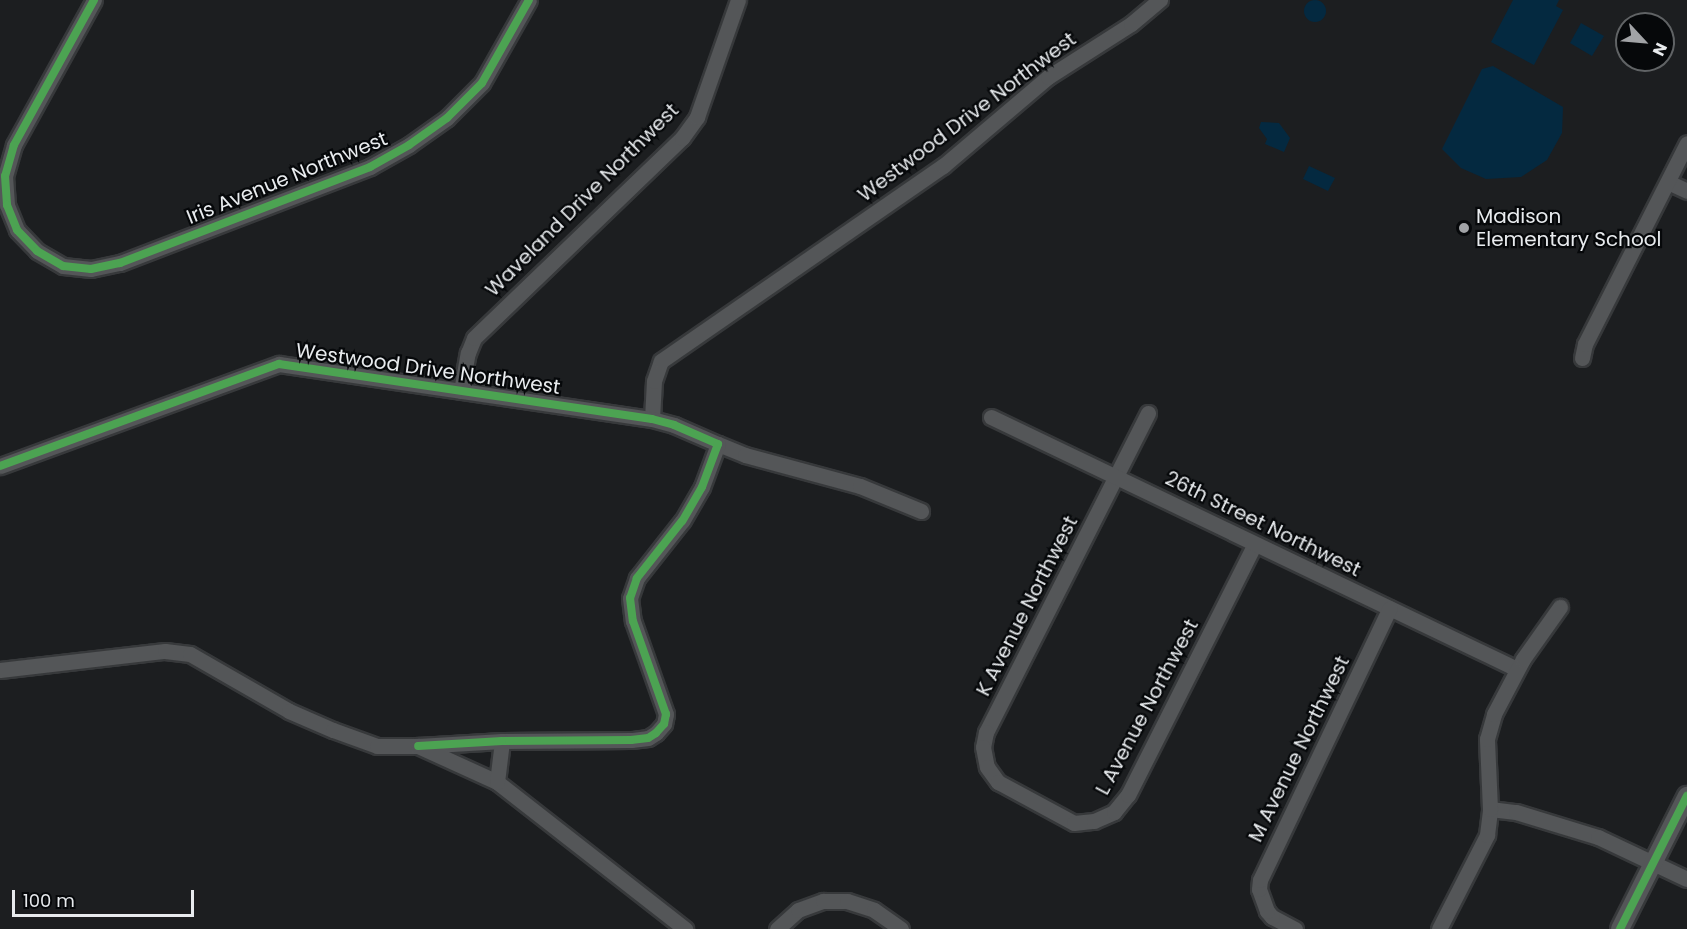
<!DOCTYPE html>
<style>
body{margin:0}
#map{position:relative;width:1687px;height:929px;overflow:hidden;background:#1c1e20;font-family:Poppins,sans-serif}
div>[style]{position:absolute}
.green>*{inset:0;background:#042940}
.round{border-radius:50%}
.roads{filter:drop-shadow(2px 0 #37393b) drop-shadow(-2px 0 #37393b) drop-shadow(0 2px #37393b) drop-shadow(0 -2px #37393b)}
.minor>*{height:15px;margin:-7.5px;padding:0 7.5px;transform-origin:7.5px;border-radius:7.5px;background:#545658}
.tertiary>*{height:18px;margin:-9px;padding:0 9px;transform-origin:9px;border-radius:9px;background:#545658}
.cycleway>*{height:8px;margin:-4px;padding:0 4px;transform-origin:4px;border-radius:4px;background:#4ca352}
.dots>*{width:16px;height:16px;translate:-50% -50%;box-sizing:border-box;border:3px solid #06080a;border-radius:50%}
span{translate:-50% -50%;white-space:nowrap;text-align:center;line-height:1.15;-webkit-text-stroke:4.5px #06080a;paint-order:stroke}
.street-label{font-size:20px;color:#e8ebee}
.poi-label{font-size:20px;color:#e8ebee}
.left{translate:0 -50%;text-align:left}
.north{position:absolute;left:1615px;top:12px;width:60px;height:60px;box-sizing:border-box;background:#06080a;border:2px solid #606365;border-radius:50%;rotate:116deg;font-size:16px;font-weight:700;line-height:24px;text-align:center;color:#e8ebee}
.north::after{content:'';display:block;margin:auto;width:21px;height:27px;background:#a1a3a6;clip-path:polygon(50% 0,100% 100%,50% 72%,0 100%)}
.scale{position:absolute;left:12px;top:890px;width:182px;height:27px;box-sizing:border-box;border:3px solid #e8ebee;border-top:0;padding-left:8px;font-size:18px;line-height:21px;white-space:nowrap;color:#e8ebee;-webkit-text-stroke:4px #06080a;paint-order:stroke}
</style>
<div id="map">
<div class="green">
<div class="round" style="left:1304px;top:0;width:22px;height:22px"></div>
<div style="clip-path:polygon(1513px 0,1559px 0,1556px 6px,1563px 10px,1534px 65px,1491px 42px)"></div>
<div style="clip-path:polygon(1581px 23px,1604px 36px,1592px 56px,1570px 43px)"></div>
<div style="clip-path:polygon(1493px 66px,1563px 107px,1562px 133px,1547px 160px,1521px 177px,1486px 179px,1461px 168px,1442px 149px,1482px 69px)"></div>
<div style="clip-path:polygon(1261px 122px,1279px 123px,1290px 138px,1284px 152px,1265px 144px,1267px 139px,1259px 128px)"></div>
<div style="clip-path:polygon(1309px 166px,1335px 178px,1328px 191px,1303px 179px)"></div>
</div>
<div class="roads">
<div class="minor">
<div style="left:94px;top:0;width:166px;rotate:118.9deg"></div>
<div style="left:14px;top:145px;width:32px;rotate:106deg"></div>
<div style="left:5px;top:176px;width:29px;rotate:86deg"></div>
<div style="left:7px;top:205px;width:27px;rotate:68deg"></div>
<div style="left:17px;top:230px;width:29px;rotate:46deg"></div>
<div style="left:37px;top:251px;width:30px;rotate:30deg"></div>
<div style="left:63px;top:266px;width:28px;rotate:6deg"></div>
<div style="left:91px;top:269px;width:30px;rotate:-12deg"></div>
<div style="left:120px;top:263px;width:268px;rotate:-21deg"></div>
<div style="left:370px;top:167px;width:45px;rotate:-29.4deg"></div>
<div style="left:409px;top:145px;width:47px;rotate:-35.4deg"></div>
<div style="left:447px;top:118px;width:49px;rotate:-45deg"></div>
<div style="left:482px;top:83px;width:95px;rotate:-60.5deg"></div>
<div style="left:1668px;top:182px;width:21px;rotate:25deg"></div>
<div style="left:1582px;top:358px;width:14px;rotate:-78deg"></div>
<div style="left:1585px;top:344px;width:225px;rotate:-63.1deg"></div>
<div style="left:461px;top:391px;width:39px;rotate:-80deg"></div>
<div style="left:468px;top:353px;width:16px;rotate:-68deg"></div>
<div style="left:474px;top:338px;width:289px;rotate:-43.9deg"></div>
<div style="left:682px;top:138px;width:26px;rotate:-54deg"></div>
<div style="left:697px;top:117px;width:124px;rotate:-70.7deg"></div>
<div style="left:1148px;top:413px;width:358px;rotate:116.9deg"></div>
<div style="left:986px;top:732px;width:15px;rotate:101deg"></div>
<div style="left:983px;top:747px;width:20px;rotate:79deg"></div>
<div style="left:987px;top:767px;width:19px;rotate:54deg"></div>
<div style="left:998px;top:782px;width:86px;rotate:28.3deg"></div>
<div style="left:1074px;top:823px;width:20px;rotate:-6deg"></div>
<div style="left:1094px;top:821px;width:22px;rotate:-24deg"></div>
<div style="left:1114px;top:812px;width:22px;rotate:-51deg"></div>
<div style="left:1128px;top:795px;width:281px;rotate:-63.2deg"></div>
<div style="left:991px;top:417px;width:583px;rotate:25.6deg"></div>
<div style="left:652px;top:419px;width:38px;rotate:-87deg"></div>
<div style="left:654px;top:381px;width:21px;rotate:-71deg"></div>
<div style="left:661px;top:361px;width:343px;rotate:-34.7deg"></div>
<div style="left:943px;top:166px;width:138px;rotate:-40.3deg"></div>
<div style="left:1048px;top:77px;width:98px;rotate:-32.6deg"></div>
<div style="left:1131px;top:24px;width:38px;rotate:-40deg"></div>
<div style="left:718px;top:444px;width:29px;rotate:22deg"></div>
<div style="left:745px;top:455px;width:119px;rotate:15.1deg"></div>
<div style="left:860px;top:486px;width:66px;rotate:22.3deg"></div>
<div style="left:0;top:466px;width:297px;rotate:-20.1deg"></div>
<div style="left:279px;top:364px;width:377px;rotate:8.4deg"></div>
<div style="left:652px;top:419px;width:23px;rotate:15deg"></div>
<div style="left:674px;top:425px;width:48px;rotate:23.4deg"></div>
<div style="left:718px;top:444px;width:46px;rotate:110.4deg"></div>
<div style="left:702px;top:487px;width:39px;rotate:120deg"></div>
<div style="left:682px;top:521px;width:73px;rotate:128.3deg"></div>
<div style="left:637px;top:578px;width:21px;rotate:109deg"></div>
<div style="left:630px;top:598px;width:23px;rotate:83deg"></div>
<div style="left:633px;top:621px;width:99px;rotate:70.5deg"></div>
<div style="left:666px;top:714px;width:10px;rotate:101deg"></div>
<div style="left:664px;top:724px;width:12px;rotate:132deg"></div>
<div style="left:656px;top:733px;width:9px;rotate:148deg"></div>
<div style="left:648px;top:738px;width:17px;rotate:173deg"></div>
<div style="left:631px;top:740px;width:129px;rotate:179.6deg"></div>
<div style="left:502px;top:741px;width:84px;rotate:176.6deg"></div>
<div style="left:0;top:670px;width:166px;rotate:-6.6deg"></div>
<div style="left:165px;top:651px;width:25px;rotate:7deg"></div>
<div style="left:190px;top:654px;width:114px;rotate:29.9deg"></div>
<div style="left:289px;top:711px;width:48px;rotate:23.4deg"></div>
<div style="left:333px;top:730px;width:47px;rotate:20deg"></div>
<div style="left:377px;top:746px;width:41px"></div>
<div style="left:418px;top:746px;width:87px;rotate:24.5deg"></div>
<div style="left:497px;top:782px;width:239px;rotate:38deg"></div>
<div style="left:497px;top:782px;width:41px;rotate:-83deg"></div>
<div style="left:1490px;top:809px;width:26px;rotate:7deg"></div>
<div style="left:1516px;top:812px;width:86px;rotate:17deg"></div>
<div style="left:1598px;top:837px;width:98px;rotate:25.3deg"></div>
<div style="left:777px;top:929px;width:28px;rotate:-42deg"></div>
<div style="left:798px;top:910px;width:27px;rotate:-20deg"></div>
<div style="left:823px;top:901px;width:24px"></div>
<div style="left:847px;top:901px;width:28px;rotate:18deg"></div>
<div style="left:874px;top:910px;width:33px;rotate:35deg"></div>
<div style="left:1295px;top:929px;width:26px;rotate:-152deg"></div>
<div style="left:1272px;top:917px;width:8px;rotate:-130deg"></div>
<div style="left:1267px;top:911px;width:23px;rotate:-110deg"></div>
<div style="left:1259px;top:889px;width:9px;rotate:-84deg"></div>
<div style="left:1260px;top:880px;width:301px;rotate:-64.5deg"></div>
<div style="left:1439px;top:929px;width:106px;rotate:-62.9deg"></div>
<div style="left:1487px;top:835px;width:26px;rotate:-83deg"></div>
<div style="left:1490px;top:809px;width:70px;rotate:-92.5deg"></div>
<div style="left:1487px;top:739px;width:26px;rotate:-74deg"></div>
<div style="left:1494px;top:714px;width:62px;rotate:-62.2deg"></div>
<div style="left:1523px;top:659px;width:64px;rotate:-54.6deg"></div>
</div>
<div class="tertiary">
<div style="left:1620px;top:929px;width:149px;rotate:-63.3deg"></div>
</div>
</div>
<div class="cycleway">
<div style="left:94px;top:0;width:166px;rotate:118.9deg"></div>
<div style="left:14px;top:145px;width:32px;rotate:106deg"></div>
<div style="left:5px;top:176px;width:29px;rotate:86deg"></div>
<div style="left:7px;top:205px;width:27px;rotate:68deg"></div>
<div style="left:17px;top:230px;width:29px;rotate:46deg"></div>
<div style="left:37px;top:251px;width:30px;rotate:30deg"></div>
<div style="left:63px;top:266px;width:28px;rotate:6deg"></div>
<div style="left:91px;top:269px;width:30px;rotate:-12deg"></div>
<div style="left:120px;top:263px;width:268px;rotate:-21deg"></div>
<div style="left:370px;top:167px;width:45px;rotate:-29.4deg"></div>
<div style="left:409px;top:145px;width:47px;rotate:-35.4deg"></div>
<div style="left:447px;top:118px;width:49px;rotate:-45deg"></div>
<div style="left:482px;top:83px;width:95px;rotate:-60.5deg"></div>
<div style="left:0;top:466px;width:297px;rotate:-20.1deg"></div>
<div style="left:279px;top:364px;width:377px;rotate:8.4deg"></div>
<div style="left:652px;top:419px;width:23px;rotate:15deg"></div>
<div style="left:674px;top:425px;width:48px;rotate:23.4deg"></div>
<div style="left:718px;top:444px;width:46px;rotate:110.4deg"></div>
<div style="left:702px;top:487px;width:39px;rotate:120deg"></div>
<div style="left:682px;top:521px;width:73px;rotate:128.3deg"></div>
<div style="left:637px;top:578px;width:21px;rotate:109deg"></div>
<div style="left:630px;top:598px;width:23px;rotate:83deg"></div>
<div style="left:633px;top:621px;width:99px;rotate:70.5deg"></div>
<div style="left:666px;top:714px;width:10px;rotate:101deg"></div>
<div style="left:664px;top:724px;width:12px;rotate:132deg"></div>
<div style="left:656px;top:733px;width:9px;rotate:148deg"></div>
<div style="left:648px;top:738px;width:17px;rotate:173deg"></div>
<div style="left:631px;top:740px;width:129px;rotate:179.6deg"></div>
<div style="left:502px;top:741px;width:84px;rotate:176.6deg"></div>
<div style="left:1620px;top:929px;width:149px;rotate:-63.3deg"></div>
</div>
<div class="dots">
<div style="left:1464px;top:228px;background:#a1a3a6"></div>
</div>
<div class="street-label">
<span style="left:967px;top:117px;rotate:-37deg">Westwood Drive Northwest</span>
<span style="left:287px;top:178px;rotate:-22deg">Iris Avenue Northwest</span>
<span style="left:582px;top:200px;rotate:-45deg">Waveland Drive Northwest</span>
<span style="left:428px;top:369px;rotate:8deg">Westwood Drive Northwest</span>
<span style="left:1263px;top:524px;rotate:26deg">26th Street Northwest</span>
<span style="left:1027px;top:606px;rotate:-63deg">K Avenue Northwest</span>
<span style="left:1147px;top:707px;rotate:-62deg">L Avenue Northwest</span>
<span style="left:1299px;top:749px;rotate:-64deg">M Avenue Northwest</span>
</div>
<div class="poi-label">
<span class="left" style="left:1476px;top:228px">Madison<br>Elementary School</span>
</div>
<div class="north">N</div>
<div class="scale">100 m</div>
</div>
